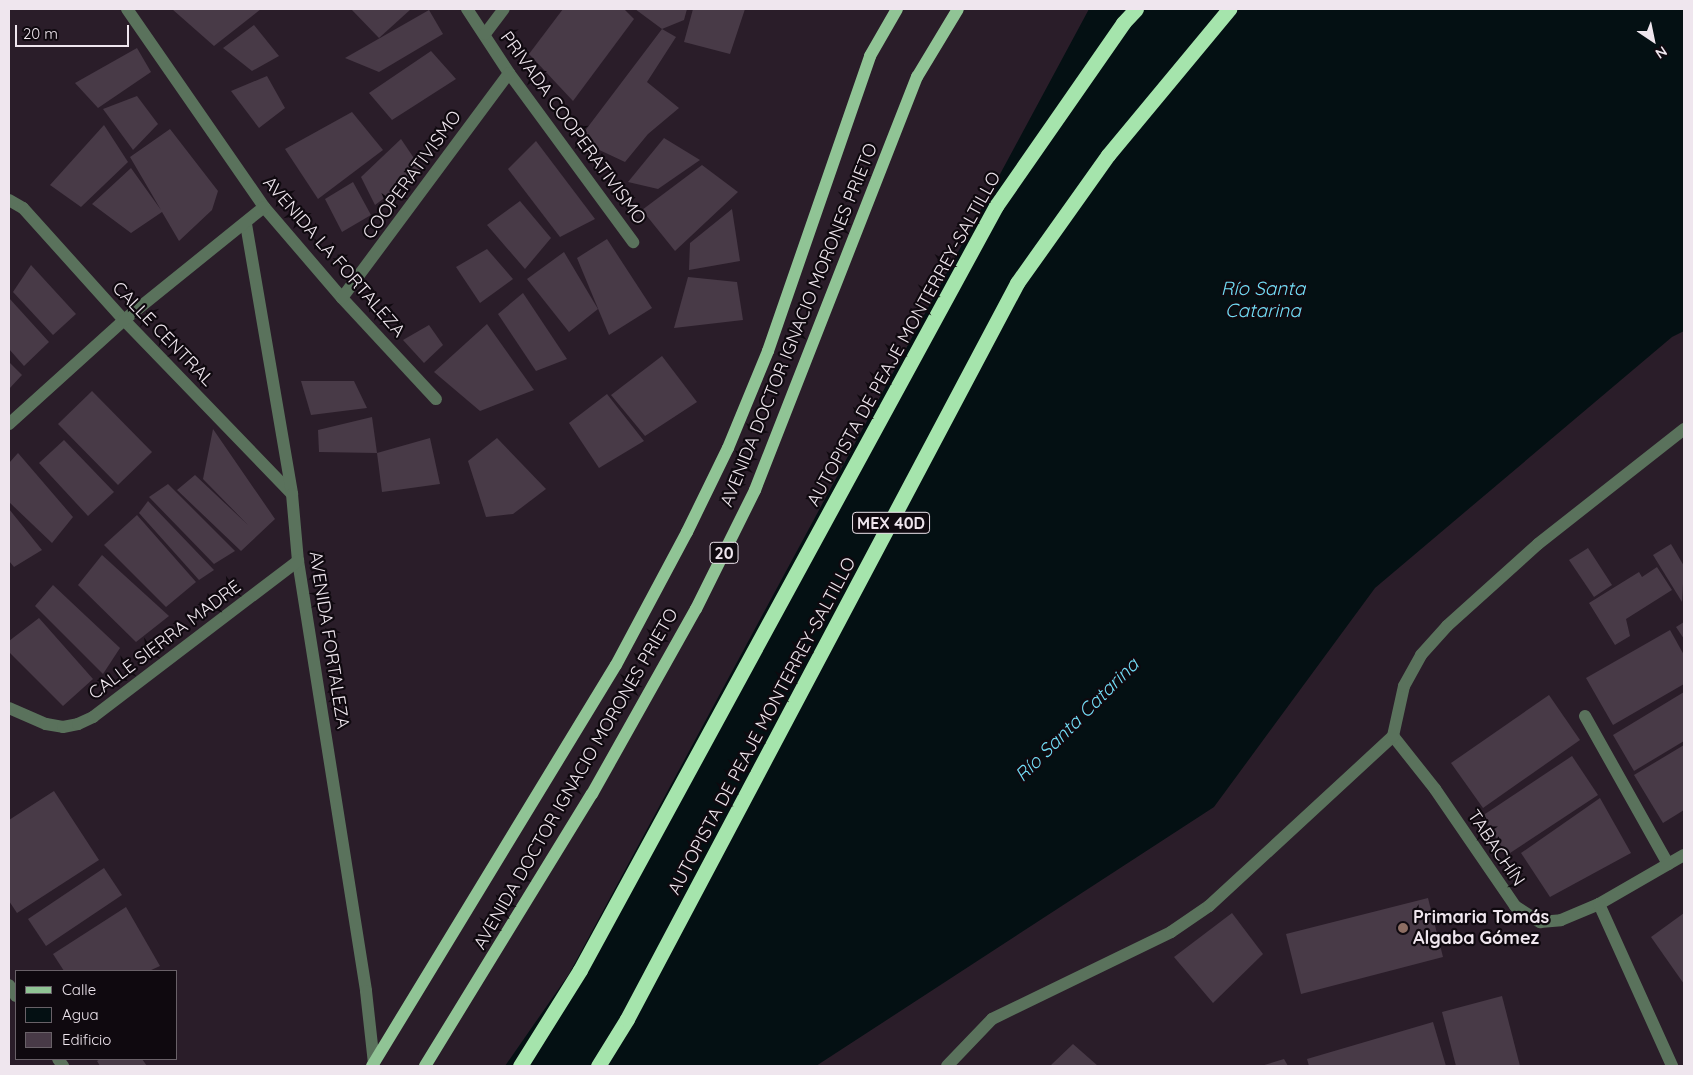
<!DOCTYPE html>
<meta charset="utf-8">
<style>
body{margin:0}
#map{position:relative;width:1693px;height:1075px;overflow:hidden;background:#2a1d29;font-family:Quicksand,sans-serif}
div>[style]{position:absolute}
.water>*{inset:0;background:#041013}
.building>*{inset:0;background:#483a47}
.minor>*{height:12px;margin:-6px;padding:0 6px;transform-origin:6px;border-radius:6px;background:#5a725c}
.major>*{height:12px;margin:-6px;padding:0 6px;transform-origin:6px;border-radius:6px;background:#90c495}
.highway>*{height:15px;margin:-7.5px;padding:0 7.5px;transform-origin:7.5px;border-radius:7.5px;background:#a5e4ac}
.dots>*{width:14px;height:14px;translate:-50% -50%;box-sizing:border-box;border:2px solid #0f090f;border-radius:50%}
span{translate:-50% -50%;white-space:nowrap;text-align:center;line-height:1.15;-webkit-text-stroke:4.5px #0f090f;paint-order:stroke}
.shield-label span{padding:1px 4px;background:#0f090f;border:1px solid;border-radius:4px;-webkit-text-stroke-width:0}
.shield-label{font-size:16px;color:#efe6ee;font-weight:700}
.street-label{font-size:18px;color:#efe6ee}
.poi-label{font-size:18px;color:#efe6ee;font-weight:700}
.left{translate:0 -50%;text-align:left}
.water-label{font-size:19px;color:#73def7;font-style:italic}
.frame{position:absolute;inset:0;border:10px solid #efe6ee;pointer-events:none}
.legend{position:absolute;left:15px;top:970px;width:162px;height:90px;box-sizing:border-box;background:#0f090f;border:1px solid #696168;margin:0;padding:6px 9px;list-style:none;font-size:15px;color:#efe6ee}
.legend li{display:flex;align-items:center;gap:10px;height:25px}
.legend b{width:25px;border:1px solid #696168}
.north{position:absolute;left:1628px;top:15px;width:50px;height:50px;-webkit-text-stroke:4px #0f090f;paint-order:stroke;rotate:146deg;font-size:14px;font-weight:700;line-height:20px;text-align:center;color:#efe6ee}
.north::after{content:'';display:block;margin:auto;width:18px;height:22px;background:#efe6ee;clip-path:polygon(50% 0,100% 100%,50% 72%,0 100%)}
.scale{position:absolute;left:15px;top:25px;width:114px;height:22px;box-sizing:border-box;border:2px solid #efe6ee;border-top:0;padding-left:6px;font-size:15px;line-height:18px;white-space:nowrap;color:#efe6ee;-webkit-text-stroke:4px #0f090f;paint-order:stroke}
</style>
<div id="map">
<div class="water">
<div style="clip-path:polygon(1089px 9px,1684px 9px,1684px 331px,1672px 337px,1375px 588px,1214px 807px,816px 1066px,505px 1066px,569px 974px)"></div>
</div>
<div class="building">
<div style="clip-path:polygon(172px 9px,261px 9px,214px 46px)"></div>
<div style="clip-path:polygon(351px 9px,411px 9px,379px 38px)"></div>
<div style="clip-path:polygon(563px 9px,624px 9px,634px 19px,573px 101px,529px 54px)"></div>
<div style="clip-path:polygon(635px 9px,687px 9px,684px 20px,662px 29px)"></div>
<div style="clip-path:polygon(693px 9px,745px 9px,730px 54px,684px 42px)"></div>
<div style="clip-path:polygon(429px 10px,443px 34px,379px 72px,345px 58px)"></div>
<div style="clip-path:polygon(254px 25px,279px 56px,252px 71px,223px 48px)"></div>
<div style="clip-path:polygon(662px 29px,676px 37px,647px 82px,679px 108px,648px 134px,625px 162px,578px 140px)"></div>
<div style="clip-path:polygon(137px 48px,151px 72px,98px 108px,75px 83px)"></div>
<div style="clip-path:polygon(431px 51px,456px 79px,392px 120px,369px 93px)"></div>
<div style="clip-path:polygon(267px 76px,285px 108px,259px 128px,231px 91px)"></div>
<div style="clip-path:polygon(137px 96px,158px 124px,133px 150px,103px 109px)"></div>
<div style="clip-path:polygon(352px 112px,383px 150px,318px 199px,285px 149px)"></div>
<div style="clip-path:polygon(104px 125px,128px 162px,81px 207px,50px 185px)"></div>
<div style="clip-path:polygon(170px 129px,218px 191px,212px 210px,179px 241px,162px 212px,131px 233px,92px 204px,131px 168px,161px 210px,130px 157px)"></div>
<div style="clip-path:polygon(664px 138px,700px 160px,658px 189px,628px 182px)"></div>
<div style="clip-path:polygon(401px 139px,422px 170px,375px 205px,361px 177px)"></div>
<div style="clip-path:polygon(536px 141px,595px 219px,560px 237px,508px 169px)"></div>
<div style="clip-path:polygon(702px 165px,738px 192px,675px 251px,642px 210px)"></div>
<div style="clip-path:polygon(353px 182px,371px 215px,342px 232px,325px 199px)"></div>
<div style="clip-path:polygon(520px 201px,551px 238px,525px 269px,487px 225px)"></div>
<div style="clip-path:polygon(732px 209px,740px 261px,689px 270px,690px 243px)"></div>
<div style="clip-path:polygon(607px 239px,652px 308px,609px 335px,577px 258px)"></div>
<div style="clip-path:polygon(487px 249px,513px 279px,480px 303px,456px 267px)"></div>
<div style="clip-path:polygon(564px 252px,598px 309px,569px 332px,527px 279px)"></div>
<div style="clip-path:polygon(31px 265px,76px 314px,53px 335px,13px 292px)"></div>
<div style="clip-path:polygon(688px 277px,737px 282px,743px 320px,674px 328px)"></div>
<div style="clip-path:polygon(523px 293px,567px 359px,536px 371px,498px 314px)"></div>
<div style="clip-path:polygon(9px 298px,49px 342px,24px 366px,9px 349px)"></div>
<div style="clip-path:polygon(487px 324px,534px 390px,480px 411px,434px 372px)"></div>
<div style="clip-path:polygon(429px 325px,443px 345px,424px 363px,403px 340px)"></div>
<div style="clip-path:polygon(662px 356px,697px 402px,645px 436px,611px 395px)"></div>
<div style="clip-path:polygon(9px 362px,22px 375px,9px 389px)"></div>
<div style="clip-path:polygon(301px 381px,354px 381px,367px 408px,311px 415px)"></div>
<div style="clip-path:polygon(92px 391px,152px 452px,118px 485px,58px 424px)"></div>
<div style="clip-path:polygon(607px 394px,644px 441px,599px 468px,569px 423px)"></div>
<div style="clip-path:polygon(372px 417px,377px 453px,319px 452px,318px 430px)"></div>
<div style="clip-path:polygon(213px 429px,275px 519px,241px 551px,177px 490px,195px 475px,248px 525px,203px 479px)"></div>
<div style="clip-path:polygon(430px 438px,440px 484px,382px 492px,377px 453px)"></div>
<div style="clip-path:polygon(497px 438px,546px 489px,513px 514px,486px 517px,468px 461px)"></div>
<div style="clip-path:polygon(64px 440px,114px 492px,88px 516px,39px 463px)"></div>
<div style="clip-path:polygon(18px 453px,73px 517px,52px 543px,9px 502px,9px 463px)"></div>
<div style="clip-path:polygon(168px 484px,235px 551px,214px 564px,149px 497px)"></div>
<div style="clip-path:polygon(148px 501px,214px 570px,199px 580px,139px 513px)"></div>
<div style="clip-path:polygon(9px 509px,42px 550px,14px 567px,9px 561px)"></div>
<div style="clip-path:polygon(137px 515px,196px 582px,166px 607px,104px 545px)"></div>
<div style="clip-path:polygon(1671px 544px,1684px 566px,1682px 602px,1653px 555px)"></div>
<div style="clip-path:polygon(1588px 548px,1612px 585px,1594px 597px,1569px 560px)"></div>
<div style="clip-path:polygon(102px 555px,169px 616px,136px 642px,78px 585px)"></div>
<div style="clip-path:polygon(1657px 567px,1672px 590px,1626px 619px,1630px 636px,1615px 645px,1589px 603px,1639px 572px,1642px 577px)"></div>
<div style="clip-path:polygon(53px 585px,120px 648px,103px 674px,35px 606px)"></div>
<div style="clip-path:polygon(39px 618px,93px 679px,63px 706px,9px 652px,9px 641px)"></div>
<div style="clip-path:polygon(1684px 622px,1684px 639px,1676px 627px)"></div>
<div style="clip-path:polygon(1670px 630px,1684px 655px,1684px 684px,1613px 725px,1586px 678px)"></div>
<div style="clip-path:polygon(1684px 692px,1684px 741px,1634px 771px,1613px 735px)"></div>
<div style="clip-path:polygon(1549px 695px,1580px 740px,1483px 808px,1451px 763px)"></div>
<div style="clip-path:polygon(1684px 745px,1684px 810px,1663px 823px,1634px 775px)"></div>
<div style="clip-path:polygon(1572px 756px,1598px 795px,1507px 855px,1482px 816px)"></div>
<div style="clip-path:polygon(54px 791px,99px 860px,17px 913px,9px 901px,9px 820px)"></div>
<div style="clip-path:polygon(1600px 798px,1631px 853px,1550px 897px,1521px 853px)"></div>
<div style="clip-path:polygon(104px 868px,122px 895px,46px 946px,28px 919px)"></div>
<div style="clip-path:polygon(1428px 898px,1443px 957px,1301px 994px,1286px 934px)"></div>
<div style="clip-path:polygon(126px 907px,160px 966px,149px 971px,64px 971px,53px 954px)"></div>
<div style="clip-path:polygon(1232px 913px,1263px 954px,1213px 1003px,1174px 957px)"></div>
<div style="clip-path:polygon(1684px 913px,1684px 984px,1651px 937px)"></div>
<div style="clip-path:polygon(1502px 996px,1520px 1066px,1456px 1066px,1442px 1012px)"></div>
<div style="clip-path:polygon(1433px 1022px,1446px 1066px,1309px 1066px,1307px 1059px)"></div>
<div style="clip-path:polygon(1073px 1044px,1098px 1066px,1050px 1066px)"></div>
<div style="clip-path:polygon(100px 1059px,142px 1059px,147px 1066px,100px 1066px,97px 1061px)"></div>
<div style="clip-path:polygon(1284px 1059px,1288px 1066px,1261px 1066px)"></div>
</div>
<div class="minor">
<div style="left:127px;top:9px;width:241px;rotate:55.3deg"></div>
<div style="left:264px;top:207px;width:120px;rotate:49.4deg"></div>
<div style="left:342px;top:298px;width:138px;rotate:47.1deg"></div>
<div style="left:467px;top:9px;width:77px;rotate:56.7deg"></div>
<div style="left:509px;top:73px;width:210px;rotate:53.7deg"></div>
<div style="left:485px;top:34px;width:31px;rotate:-53deg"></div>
<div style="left:9px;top:200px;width:16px;rotate:30deg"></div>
<div style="left:23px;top:208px;width:151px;rotate:48deg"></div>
<div style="left:124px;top:320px;width:242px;rotate:46deg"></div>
<div style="left:246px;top:224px;width:274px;rotate:80.3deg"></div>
<div style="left:292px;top:494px;width:67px;rotate:84.9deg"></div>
<div style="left:298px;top:561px;width:435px;rotate:81deg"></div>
<div style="left:366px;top:991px;width:72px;rotate:83.7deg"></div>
<div style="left:342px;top:298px;width:280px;rotate:-53.4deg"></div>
<div style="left:9px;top:424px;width:155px;rotate:-42.1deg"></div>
<div style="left:124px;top:320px;width:180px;rotate:-38.9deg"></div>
<div style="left:9px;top:708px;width:40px;rotate:23.4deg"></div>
<div style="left:46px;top:724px;width:17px;rotate:10deg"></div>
<div style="left:63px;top:727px;width:15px;rotate:-11deg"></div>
<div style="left:78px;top:724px;width:17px;rotate:-25deg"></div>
<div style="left:93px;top:717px;width:258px;rotate:-37.3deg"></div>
<div style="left:1585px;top:716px;width:170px;rotate:60.7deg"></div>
<div style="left:1393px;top:736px;width:68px;rotate:51.6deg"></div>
<div style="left:1435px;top:789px;width:142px;rotate:55.6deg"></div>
<div style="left:1515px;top:906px;width:30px;rotate:33deg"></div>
<div style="left:1540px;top:922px;width:21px;rotate:-5deg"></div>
<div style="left:1561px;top:920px;width:41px;rotate:-22.8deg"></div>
<div style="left:1599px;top:904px;width:98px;rotate:-30deg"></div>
<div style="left:1599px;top:904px;width:178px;rotate:65.7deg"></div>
<div style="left:9px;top:985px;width:13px;rotate:58deg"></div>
<div style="left:58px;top:1059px;width:9px;rotate:54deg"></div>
<div style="left:947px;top:1066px;width:65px;rotate:-46.2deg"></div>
<div style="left:992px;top:1019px;width:199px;rotate:-25.9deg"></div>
<div style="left:1171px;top:932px;width:46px;rotate:-34.4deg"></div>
<div style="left:1209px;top:906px;width:251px;rotate:-42.7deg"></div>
<div style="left:1393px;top:736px;width:51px;rotate:-77.6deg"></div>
<div style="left:1404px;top:686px;width:35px;rotate:-61deg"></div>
<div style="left:1421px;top:655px;width:39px;rotate:-48deg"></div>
<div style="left:1447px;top:626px;width:122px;rotate:-42deg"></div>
<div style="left:1538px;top:544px;width:186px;rotate:-38.2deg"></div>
</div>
<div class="major">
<div style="left:372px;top:1066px;width:469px;rotate:-58.7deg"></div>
<div style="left:616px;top:665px;width:151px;rotate:-61.9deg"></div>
<div style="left:687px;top:532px;width:93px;rotate:-64deg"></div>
<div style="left:728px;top:448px;width:105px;rotate:-67.6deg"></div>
<div style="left:768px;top:351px;width:312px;rotate:-70.9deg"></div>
<div style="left:870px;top:56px;width:54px;rotate:-60.1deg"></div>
<div style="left:425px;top:1066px;width:319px;rotate:-58.5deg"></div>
<div style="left:592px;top:794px;width:212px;rotate:-60.7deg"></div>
<div style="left:696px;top:609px;width:133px;rotate:-63.6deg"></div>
<div style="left:755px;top:490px;width:444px;rotate:-68.6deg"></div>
<div style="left:917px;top:77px;width:79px;rotate:-58.9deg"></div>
</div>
<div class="highway">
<div style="left:520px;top:1066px;width:113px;rotate:-58deg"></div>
<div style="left:580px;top:970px;width:870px;rotate:-61.43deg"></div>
<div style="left:996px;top:206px;width:223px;rotate:-55.2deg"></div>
<div style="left:1123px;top:23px;width:19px;rotate:-47deg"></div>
<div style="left:598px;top:1066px;width:55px;rotate:-58.3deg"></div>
<div style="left:627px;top:1019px;width:833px;rotate:-62.08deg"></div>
<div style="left:1017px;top:283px;width:157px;rotate:-54.6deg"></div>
<div style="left:1108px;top:155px;width:190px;rotate:-50.3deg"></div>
</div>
<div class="dots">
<div style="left:1403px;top:928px;background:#8d6e63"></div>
</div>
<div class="shield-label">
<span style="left:891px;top:523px">MEX 40D</span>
<span style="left:724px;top:553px">20</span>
</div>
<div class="street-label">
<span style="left:573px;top:128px;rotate:54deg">PRIVADA COOPERATIVISMO</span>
<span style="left:412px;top:175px;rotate:-54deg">COOPERATIVISMO</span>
<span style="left:334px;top:257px;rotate:49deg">AVENIDA LA FORTALEZA</span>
<span style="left:799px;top:325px;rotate:-68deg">AVENIDA DOCTOR IGNACIO MORONES PRIETO</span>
<span style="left:163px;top:334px;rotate:46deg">CALLE CENTRAL</span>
<span style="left:904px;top:339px;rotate:-61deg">AUTOPISTA DE PEAJE MONTERREY-SALTILLO</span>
<span style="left:165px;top:640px;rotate:-37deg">CALLE SIERRA MADRE</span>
<span style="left:329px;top:640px;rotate:81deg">AVENIDA FORTALEZA</span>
<span style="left:762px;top:726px;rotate:-62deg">AUTOPISTA DE PEAJE MONTERREY-SALTILLO</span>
<span style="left:576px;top:779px;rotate:-60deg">AVENIDA DOCTOR IGNACIO MORONES PRIETO</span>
<span style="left:1496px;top:848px;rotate:56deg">TABACHÍN</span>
</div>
<div class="poi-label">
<span class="left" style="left:1413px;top:928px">Primaria Tomás<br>Algaba Gómez</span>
</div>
<div class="water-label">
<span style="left:1263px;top:300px">Río Santa<br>Catarina</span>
<span style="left:1077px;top:720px;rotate:-45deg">Río Santa Catarina</span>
</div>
<div class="frame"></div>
<ul class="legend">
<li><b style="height:6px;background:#90c495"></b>Calle</li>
<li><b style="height:14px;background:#041013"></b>Agua</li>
<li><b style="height:14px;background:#483a47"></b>Edificio</li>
</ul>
<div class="north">N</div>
<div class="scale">20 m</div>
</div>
